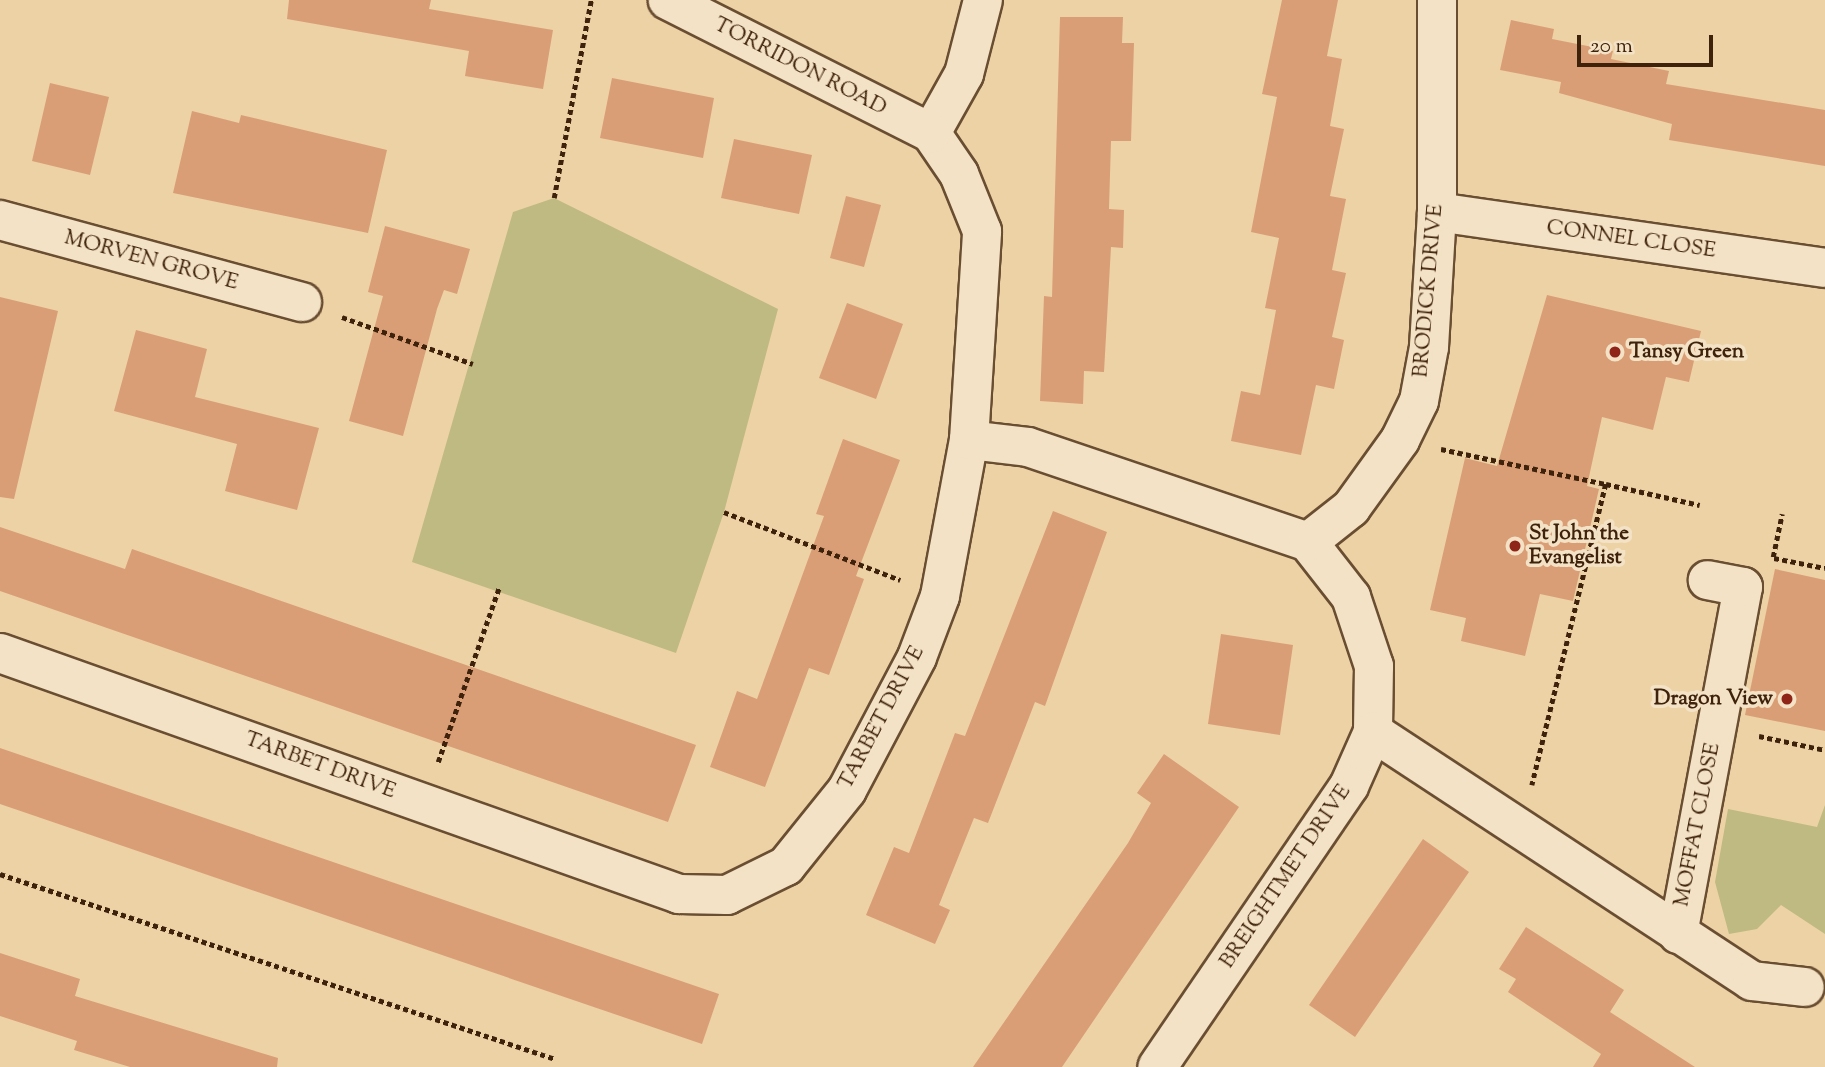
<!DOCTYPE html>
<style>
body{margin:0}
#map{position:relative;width:1825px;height:1067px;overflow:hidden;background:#edd2a6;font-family:"Sorts Mill Goudy",serif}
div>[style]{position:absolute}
.green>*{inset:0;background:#bfba82}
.building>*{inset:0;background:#da9e76}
.path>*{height:4.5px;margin-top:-2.25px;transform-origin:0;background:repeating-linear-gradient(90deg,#3f220b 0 5px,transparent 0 8.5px)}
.roads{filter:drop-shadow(2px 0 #6a4e32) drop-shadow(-2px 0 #6a4e32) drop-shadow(0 2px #6a4e32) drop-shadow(0 -2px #6a4e32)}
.minor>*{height:38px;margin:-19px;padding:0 19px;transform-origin:19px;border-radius:19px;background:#f3e2c5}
.dots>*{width:19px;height:19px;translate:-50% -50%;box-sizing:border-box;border:4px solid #f3e2c5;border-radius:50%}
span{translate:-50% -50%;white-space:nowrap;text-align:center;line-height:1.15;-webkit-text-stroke:7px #f3e2c5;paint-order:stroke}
.street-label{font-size:21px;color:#3f220b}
.poi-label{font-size:21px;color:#3f220b;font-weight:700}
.left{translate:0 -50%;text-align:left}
.right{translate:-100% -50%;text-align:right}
.scale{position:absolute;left:1577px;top:35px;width:136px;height:32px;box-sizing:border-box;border:4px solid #3f220b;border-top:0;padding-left:9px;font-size:21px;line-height:24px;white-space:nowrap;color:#3f220b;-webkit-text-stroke:5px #f3e2c5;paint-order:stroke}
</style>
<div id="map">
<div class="green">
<div style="clip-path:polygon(554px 198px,778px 309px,724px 512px,676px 653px,412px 562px,513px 212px)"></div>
<div style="clip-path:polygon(1825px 805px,1825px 934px,1781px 905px,1757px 929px,1729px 934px,1715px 882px,1728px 809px,1817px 827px)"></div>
</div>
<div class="building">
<div style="clip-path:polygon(289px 0,431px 0,429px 9px,553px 30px,543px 89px,465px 76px,469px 51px,287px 19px)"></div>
<div style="clip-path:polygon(1282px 0,1338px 0,1327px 56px,1342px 59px,1330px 126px,1344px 129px,1330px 196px,1346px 199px,1332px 270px,1346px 273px,1332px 337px,1344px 340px,1334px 389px,1316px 385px,1301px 455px,1231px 441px,1241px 391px,1260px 395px,1276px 310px,1265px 308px,1279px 238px,1251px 232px,1277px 97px,1262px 94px)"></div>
<div style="clip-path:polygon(1060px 17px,1123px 17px,1122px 43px,1134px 43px,1131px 141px,1111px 141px,1109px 209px,1124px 210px,1123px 248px,1111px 247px,1104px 372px,1084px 371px,1083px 404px,1040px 401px,1044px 296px,1052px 297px)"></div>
<div style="clip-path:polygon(1511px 20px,1554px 29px,1552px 39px,1613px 51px,1611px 59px,1669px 71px,1666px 84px,1825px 110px,1825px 166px,1669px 140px,1672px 124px,1559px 93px,1561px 82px,1500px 70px)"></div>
<div style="clip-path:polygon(612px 78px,714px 98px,703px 158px,600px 138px)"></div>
<div style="clip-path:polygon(50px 83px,109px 97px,90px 175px,32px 161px)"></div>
<div style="clip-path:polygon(192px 111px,239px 123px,241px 115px,387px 150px,368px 233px,173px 193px)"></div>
<div style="clip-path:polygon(734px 139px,812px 155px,799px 214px,721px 198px)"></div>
<div style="clip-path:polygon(846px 196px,881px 205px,864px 267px,830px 258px)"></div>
<div style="clip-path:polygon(385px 226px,470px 249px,457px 294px,444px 290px,437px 309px,403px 436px,349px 421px,383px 296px,368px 292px)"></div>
<div style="clip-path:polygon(1547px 295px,1701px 331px,1689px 382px,1666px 377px,1653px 430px,1602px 417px,1587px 486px,1599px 489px,1573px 601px,1540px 594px,1525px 656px,1461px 641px,1466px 618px,1430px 610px,1465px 458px,1497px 466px)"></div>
<div style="clip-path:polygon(0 297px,58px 311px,14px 499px,0 497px)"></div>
<div style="clip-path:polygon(847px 303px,903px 324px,876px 399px,819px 378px)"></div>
<div style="clip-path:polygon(136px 330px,207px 349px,195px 397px,319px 428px,297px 510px,225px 491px,237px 444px,114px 411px)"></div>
<div style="clip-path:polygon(843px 439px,900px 460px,856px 576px,864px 579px,829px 675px,809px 668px,765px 787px,710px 767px,737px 691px,757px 699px,824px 516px,816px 514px)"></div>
<div style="clip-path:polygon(1053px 511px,1107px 532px,1045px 706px,1035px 702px,988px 823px,974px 818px,939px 905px,950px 910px,935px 944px,866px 915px,894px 847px,909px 853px,955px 733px,965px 736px)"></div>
<div style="clip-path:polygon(0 527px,125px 569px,132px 549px,696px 745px,668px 822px,0 591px)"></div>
<div style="clip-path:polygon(1775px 569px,1825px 580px,1825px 731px,1745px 715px)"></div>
<div style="clip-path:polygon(1221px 634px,1293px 645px,1280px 735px,1208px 724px)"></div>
<div style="clip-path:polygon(0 748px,719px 994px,702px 1044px,0 804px)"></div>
<div style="clip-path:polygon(1164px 754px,1239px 807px,1062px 1067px,973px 1067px,1128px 843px,1151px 803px,1137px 793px)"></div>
<div style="clip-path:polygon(1423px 839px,1469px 872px,1355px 1037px,1309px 1005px)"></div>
<div style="clip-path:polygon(1526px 927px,1624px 990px,1610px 1012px,1695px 1067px,1593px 1067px,1601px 1054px,1508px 992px,1516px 979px,1499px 969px)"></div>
<div style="clip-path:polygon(0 953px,80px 979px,75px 996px,278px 1058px,277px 1067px,130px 1067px,74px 1050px,77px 1041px,0 1016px)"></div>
</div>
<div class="path">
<div style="left:554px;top:198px;width:201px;rotate:-79.4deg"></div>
<div style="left:342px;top:317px;width:139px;rotate:19.7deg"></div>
<div style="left:1441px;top:449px;width:169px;rotate:12deg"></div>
<div style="left:1606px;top:484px;width:310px;rotate:103.8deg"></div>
<div style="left:1606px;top:484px;width:96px;rotate:12.6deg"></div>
<div style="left:724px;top:512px;width:189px;rotate:21.1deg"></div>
<div style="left:1773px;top:557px;width:44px;rotate:-78.2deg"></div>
<div style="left:1774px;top:558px;width:52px;rotate:11.1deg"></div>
<div style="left:1759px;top:736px;width:67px;rotate:12deg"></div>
<div style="left:438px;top:762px;width:184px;rotate:-70.7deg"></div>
<div style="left:0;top:874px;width:585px;rotate:18.43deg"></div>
</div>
<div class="roads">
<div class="minor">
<div style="left:931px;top:133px;width:68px;rotate:-60.8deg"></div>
<div style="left:964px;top:74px;width:76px;rotate:-75.6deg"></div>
<div style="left:1437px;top:212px;width:392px;rotate:8.2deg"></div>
<div style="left:0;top:220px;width:313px;rotate:15.2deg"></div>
<div style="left:969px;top:440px;width:59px;rotate:6.8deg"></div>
<div style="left:1028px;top:447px;width:296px;rotate:18.7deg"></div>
<div style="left:1308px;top:542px;width:70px;rotate:52deg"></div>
<div style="left:1351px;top:597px;width:73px;rotate:71.6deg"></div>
<div style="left:1374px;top:666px;width:66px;rotate:90.9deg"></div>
<div style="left:1373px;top:732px;width:59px;rotate:114deg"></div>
<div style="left:1349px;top:786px;width:340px;rotate:124.3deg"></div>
<div style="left:1308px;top:542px;width:55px;rotate:-38.3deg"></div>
<div style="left:1351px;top:508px;width:84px;rotate:-54.2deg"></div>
<div style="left:1400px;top:440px;width:43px;rotate:-64deg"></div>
<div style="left:1419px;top:401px;width:55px;rotate:-79.5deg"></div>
<div style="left:1429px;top:347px;width:135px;rotate:-86.6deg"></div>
<div style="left:1437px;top:212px;width:212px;rotate:-90deg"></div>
<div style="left:0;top:653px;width:721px;rotate:19.54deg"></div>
<div style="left:679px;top:894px;width:48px;rotate:1.2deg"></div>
<div style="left:727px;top:895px;width:66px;rotate:-26.2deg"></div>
<div style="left:786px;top:866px;width:97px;rotate:-51.2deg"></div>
<div style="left:847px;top:790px;width:150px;rotate:-62.2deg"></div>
<div style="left:917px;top:657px;width:65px;rotate:-69.3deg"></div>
<div style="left:940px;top:596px;width:159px;rotate:-79.5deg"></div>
<div style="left:969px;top:440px;width:209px;rotate:-86.4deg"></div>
<div style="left:982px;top:231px;width:61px;rotate:-112deg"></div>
<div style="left:959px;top:174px;width:50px;rotate:-124.3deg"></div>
<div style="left:931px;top:133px;width:295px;rotate:-153.2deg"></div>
<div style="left:1373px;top:732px;width:453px;rotate:33.3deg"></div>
<div style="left:1752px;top:981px;width:53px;rotate:6.5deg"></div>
<div style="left:1678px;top:934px;width:353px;rotate:-79.4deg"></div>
<div style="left:1743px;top:587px;width:36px;rotate:-169deg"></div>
</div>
</div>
<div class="dots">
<div style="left:1615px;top:352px;background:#8f2418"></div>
<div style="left:1515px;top:546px;background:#8f2418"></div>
<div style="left:1787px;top:699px;background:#8f2418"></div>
</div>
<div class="street-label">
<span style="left:800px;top:67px;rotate:27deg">TORRIDON ROAD</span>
<span style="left:1631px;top:240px;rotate:8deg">CONNEL CLOSE</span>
<span style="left:151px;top:261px;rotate:15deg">MORVEN GROVE</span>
<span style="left:1429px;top:291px;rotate:-85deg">BRODICK DRIVE</span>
<span style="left:882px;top:718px;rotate:-62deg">TARBET DRIVE</span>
<span style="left:320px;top:766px;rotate:20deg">TARBET DRIVE</span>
<span style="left:1698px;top:825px;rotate:-79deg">MOFFAT CLOSE</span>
<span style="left:1286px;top:877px;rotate:-56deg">BREIGHTMET DRIVE</span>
</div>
<div class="poi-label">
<span class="left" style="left:1629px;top:352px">Tansy Green</span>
<span class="left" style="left:1529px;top:546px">St John the<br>Evangelist</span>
<span class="right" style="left:1773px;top:699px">Dragon View</span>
</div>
<div class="scale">20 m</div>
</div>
